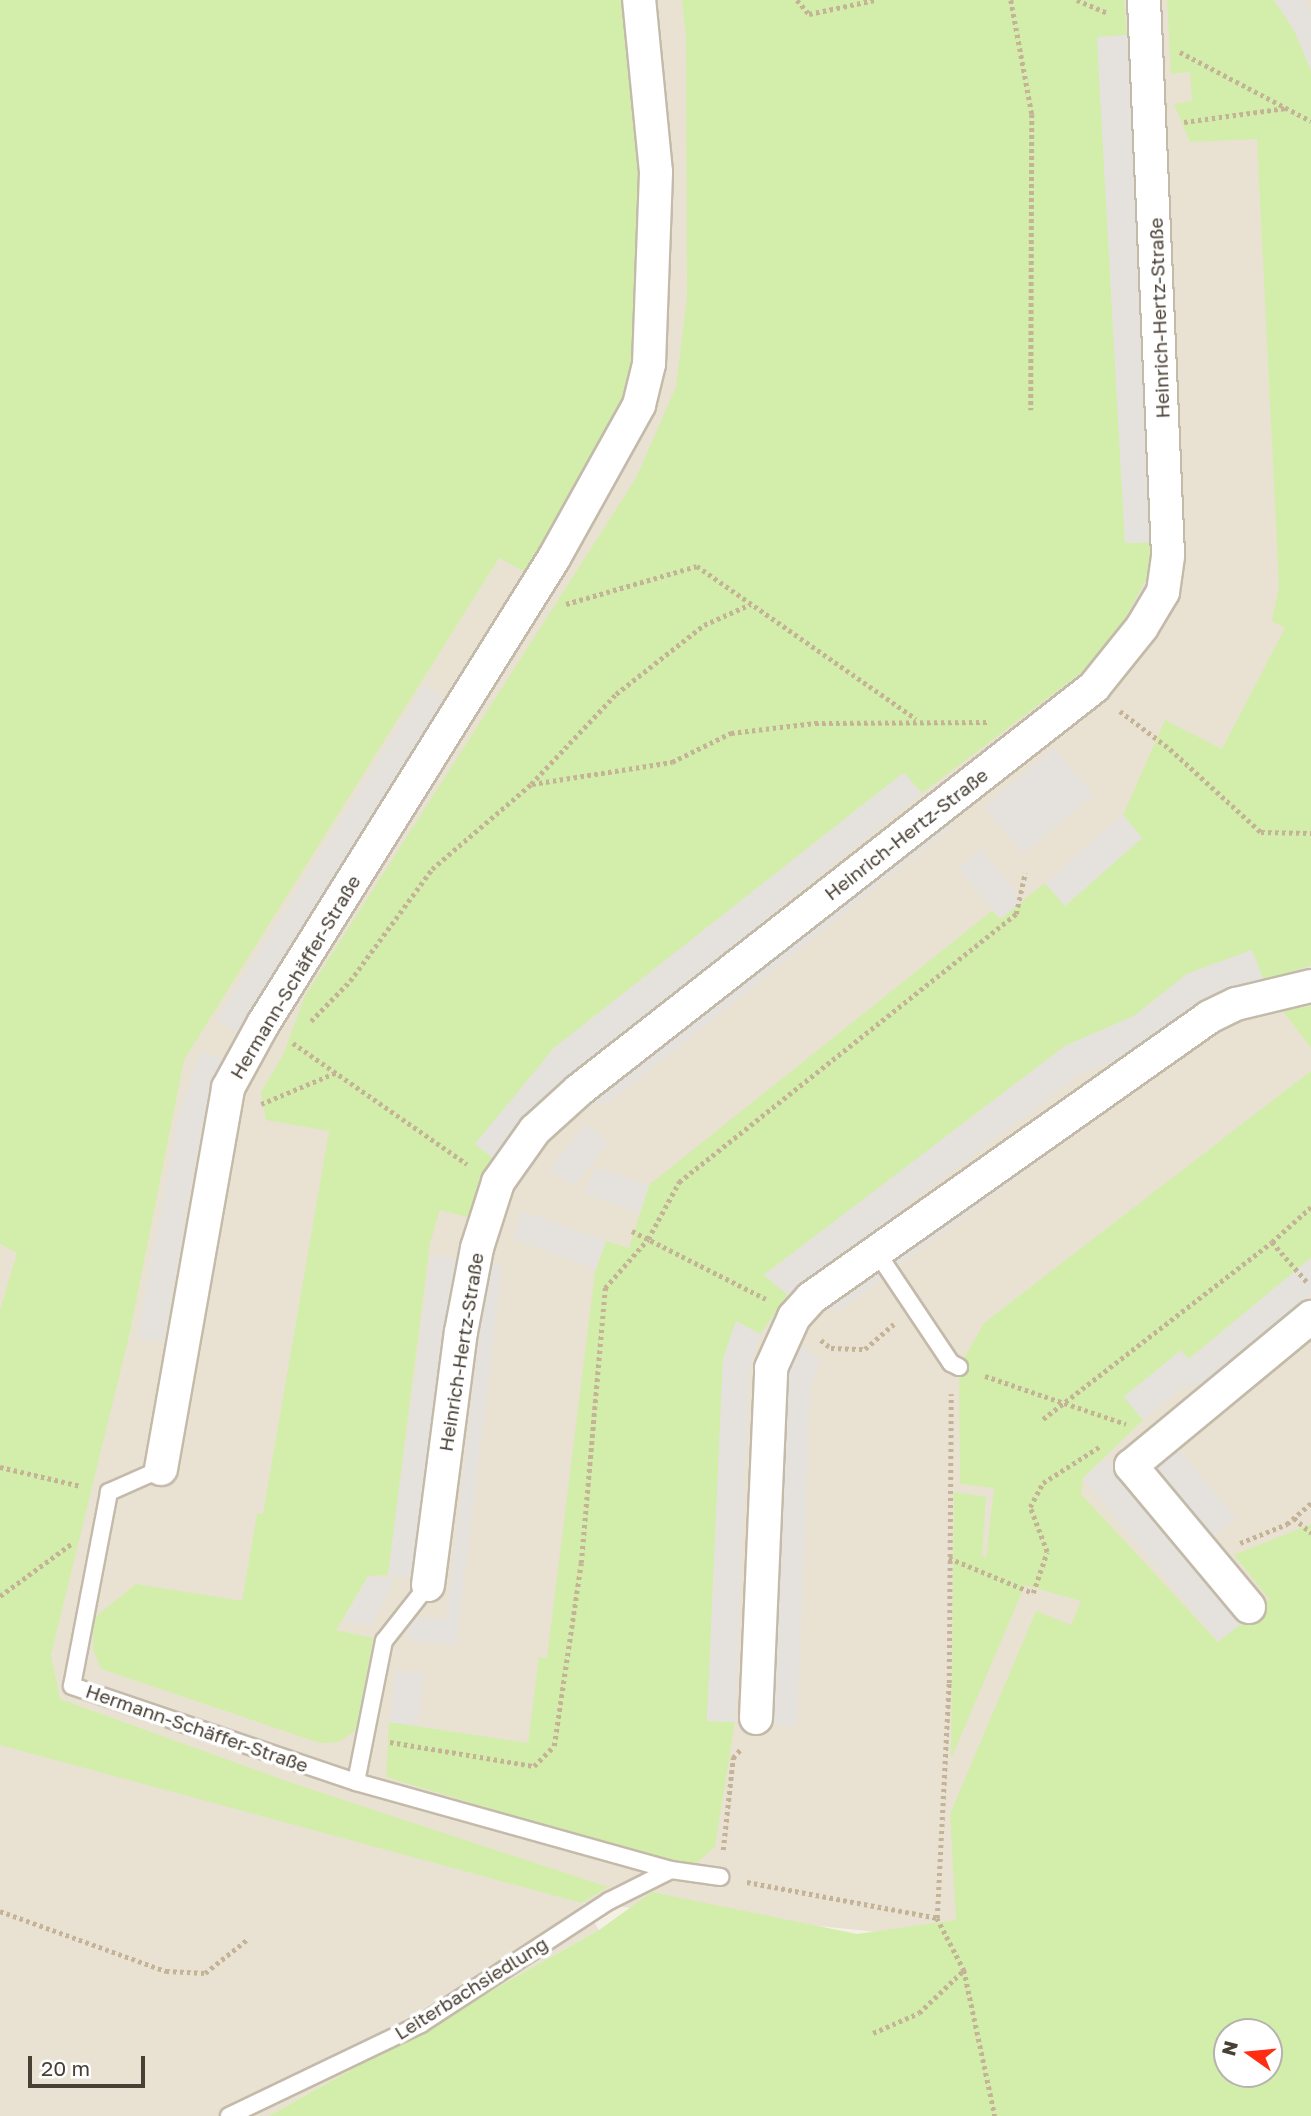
<!DOCTYPE html>
<meta charset="utf-8">
<style>
body{margin:0}
#map{position:relative;width:1311px;height:2116px;overflow:hidden;background:#f5f0e6;font-family:"Golos Text",sans-serif}
div>[style]{position:absolute}
.residential>*{inset:0;background:#e9e2d3}
.green>*{inset:0;background:#d2eeaa}
.parking>*{inset:0;background:#e5e2de}
.path>*{height:4.5px;margin-top:-2.25px;transform-origin:0;background:repeating-linear-gradient(90deg,#c5b397 0 3.5px,transparent 0 7px)}
.roads{filter:drop-shadow(2px 0 #c4baaa) drop-shadow(-2px 0 #c4baaa) drop-shadow(0 2px #c4baaa) drop-shadow(0 -2px #c4baaa)}
.service>*{height:16px;margin:-8px;padding:0 8px;transform-origin:8px;border-radius:8px;background:#fff}
.minor>*{height:32px;margin:-16px;padding:0 16px;transform-origin:16px;border-radius:16px;background:#fff}
span{translate:-50% -50%;white-space:nowrap;text-align:center;line-height:1.15;-webkit-text-stroke:7px #fff;paint-order:stroke}
.street-label{font-size:19px;color:#484034}
.north{position:absolute;left:1213px;top:2018px;width:70px;height:70px;box-sizing:border-box;background:#fff;border:2px solid #b6b3ae;border-radius:50%;rotate:285deg;font-size:19px;font-weight:700;line-height:28px;text-align:center;color:#484034}
.north::after{content:'';display:block;margin:auto;width:24px;height:32px;background:#ff2e13;clip-path:polygon(50% 0,100% 100%,50% 72%,0 100%)}
.scale{position:absolute;left:28px;top:2056px;width:117px;height:32px;box-sizing:border-box;border:4px solid #484034;border-top:0;padding-left:9px;font-size:21px;line-height:24px;white-space:nowrap;color:#484034;-webkit-text-stroke:5px #fff;paint-order:stroke}
</style>
<div id="map">
<div class="residential">
<div style="clip-path:polygon(586px 0,1311px 0,1311px 1902px,1102px 1954px,583px 1903px,599px 1930px,269px 2116px,0 2116px,0 1244px,17px 1252px)"></div>
</div>
<div class="green">
<div style="clip-path:polygon(0 0,624px 0,643px 180px,639px 341px,631px 387px,525px 572px,499px 558px,184px 1060px,130px 1332px,51px 1655px,60px 1699px,295px 1784px,608px 1887px,582px 1903px,0 1745px,0 1310px,17px 1253px,0 1244px)"></div>
<div style="clip-path:polygon(682px 0,1124px 0,1127px 35px,1097px 37px,1125px 543px,1155px 542px,1147px 578px,1123px 622px,1086px 669px,922px 793px,903px 773px,554px 1048px,475px 1144px,500px 1163px,467px 1217px,440px 1210px,430px 1243px,388px 1575px,368px 1576px,336px 1630px,373px 1638px,357px 1729px,339px 1742px,320px 1743px,101px 1669px,93px 1649px,94px 1618px,136px 1584px,242px 1601px,257px 1514px,263px 1514px,329px 1131px,266px 1120px,261px 1092px,283px 1055px,305px 996px,636px 478px,676px 387px,687px 297px,686px 37px)"></div>
<div style="clip-path:polygon(1167px 0,1274px 0,1294px 30px,1311px 70px,1311px 965px,1264px 982px,1252px 950px,1187px 974px,1134px 1016px,1065px 1046px,764px 1275px,788px 1295px,760px 1334px,736px 1322px,723px 1359px,707px 1721px,735px 1722px,715px 1847px,695px 1864px,624px 1849px,386px 1777px,389px 1722px,528px 1743px,539px 1657px,547px 1658px,595px 1272px,606px 1241px,629px 1248px,649px 1185px,993px 910px,1000px 919px,1045px 883px,1065px 905px,1142px 838px,1123px 815px,1165px 720px,1222px 749px,1285px 628px,1272px 621px,1279px 586px,1257px 139px,1190px 142px,1174px 104px,1192px 101px,1190px 72px,1171px 74px)"></div>
<div style="clip-path:polygon(1311px 1006px,1311px 1048px,1282px 1010px)"></div>
<div style="clip-path:polygon(evenodd,1311px 1071px,1311px 1258px,1188px 1360px,1181px 1351px,1124px 1397px,1143px 1420px,1083px 1478px,1081px 1494px,1218px 1642px,1269px 1599px,1234px 1555px,1311px 1524px,1311px 2116px,269px 2116px,599px 1930px,652px 1892px,857px 1934px,956px 1920px,950px 1814px,1036px 1611px,1071px 1625px,1081px 1601px,1025px 1585px,951px 1759px,954px 1492px,986px 1497px,982px 1556px,986px 1558px,994px 1488px,960px 1484px,959px 1367px,984px 1323px,1311px 1071px,1227px 2032px,1269px 2032px,1269px 2074px,1227px 2074px,1227px 2032px)"></div>
</div>
<div class="parking">
<div style="clip-path:polygon(1274px 0,1304px 0,1311px 11px,1311px 70px,1294px 30px)"></div>
<div style="clip-path:polygon(1127px 35px,1155px 542px,1125px 543px,1097px 37px)"></div>
<div style="clip-path:polygon(424px 685px,447px 699px,239px 1033px,217px 1019px)"></div>
<div style="clip-path:polygon(1053px 748px,1093px 795px,1023px 854px,984px 807px)"></div>
<div style="clip-path:polygon(904px 773px,922px 793px,576px 1072px,500px 1163px,475px 1144px,554px 1048px)"></div>
<div style="clip-path:polygon(950px 813px,952px 826px,611px 1101px,584px 1109px)"></div>
<div style="clip-path:polygon(1123px 815px,1142px 838px,1065px 906px,1045px 883px)"></div>
<div style="clip-path:polygon(981px 849px,1023px 901px,1000px 919px,958px 868px)"></div>
<div style="clip-path:polygon(1252px 950px,1264px 982px,1199px 1003px,1137px 1052px,1082px 1073px,788px 1295px,764px 1275px,1065px 1046px,1134px 1016px,1187px 974px)"></div>
<div style="clip-path:polygon(201px 1051px,225px 1060px,203px 1119px,163px 1343px,137px 1338px,178px 1117px)"></div>
<div style="clip-path:polygon(1078px 1116px,1078px 1132px,840px 1310px,818px 1311px)"></div>
<div style="clip-path:polygon(586px 1124px,608px 1142px,573px 1187px,550px 1169px)"></div>
<div style="clip-path:polygon(594px 1167px,649px 1185px,639px 1213px,585px 1194px)"></div>
<div style="clip-path:polygon(522px 1211px,606px 1241px,596px 1269px,513px 1239px)"></div>
<div style="clip-path:polygon(431px 1256px,458px 1259px,416px 1579px,388px 1575px)"></div>
<div style="clip-path:polygon(489px 1257px,502px 1267px,456px 1646px,407px 1639px,410px 1616px,446px 1620px)"></div>
<div style="clip-path:polygon(1311px 1258px,1311px 1295px,1203px 1384px,1183px 1387px,1143px 1420px,1124px 1397px,1181px 1350px,1189px 1359px)"></div>
<div style="clip-path:polygon(736px 1321px,760px 1334px,749px 1370px,735px 1722px,707px 1721px,723px 1359px)"></div>
<div style="clip-path:polygon(797px 1342px,820px 1359px,810px 1388px,797px 1726px,769px 1725px,780px 1380px)"></div>
<div style="clip-path:polygon(1175px 1445px,1236px 1518px,1213px 1537px,1152px 1464px)"></div>
<div style="clip-path:polygon(1106px 1459px,1242px 1623px,1218px 1642px,1083px 1478px)"></div>
<div style="clip-path:polygon(368px 1576px,395px 1580px,372px 1625px,344px 1621px)"></div>
<div style="clip-path:polygon(396px 1670px,424px 1674px,417px 1726px,389px 1722px)"></div>
</div>
<div class="path">
<div style="left:797px;top:0;width:18px;rotate:49deg"></div>
<div style="left:809px;top:14px;width:67px;rotate:-12deg"></div>
<div style="left:1011px;top:0;width:116px;rotate:79.6deg"></div>
<div style="left:1032px;top:114px;width:296px;rotate:90.2deg"></div>
<div style="left:1077px;top:0;width:34px;rotate:23deg"></div>
<div style="left:1180px;top:52px;width:148px;rotate:27.8deg"></div>
<div style="left:1184px;top:122px;width:103px;rotate:-7.8deg"></div>
<div style="left:566px;top:604px;width:136px;rotate:-16.2deg"></div>
<div style="left:697px;top:566px;width:267px;rotate:34.9deg"></div>
<div style="left:1120px;top:711px;width:63px;rotate:37.2deg"></div>
<div style="left:1170px;top:749px;width:123px;rotate:42.4deg"></div>
<div style="left:1261px;top:832px;width:50px;rotate:1.1deg"></div>
<div style="left:532px;top:784px;width:142px;rotate:-8.9deg"></div>
<div style="left:672px;top:762px;width:66px;rotate:-26.2deg"></div>
<div style="left:731px;top:733px;width:85px;rotate:-6.8deg"></div>
<div style="left:815px;top:723px;width:175px;rotate:-0.3deg"></div>
<div style="left:311px;top:1021px;width:56px;rotate:-45.7deg"></div>
<div style="left:350px;top:981px;width:139px;rotate:-53.8deg"></div>
<div style="left:432px;top:869px;width:130px;rotate:-40.6deg"></div>
<div style="left:531px;top:784px;width:124px;rotate:-46.6deg"></div>
<div style="left:616px;top:694px;width:112px;rotate:-38.1deg"></div>
<div style="left:704px;top:625px;width:51px;rotate:-24.1deg"></div>
<div style="left:293px;top:1043px;width:212px;rotate:34.8deg"></div>
<div style="left:261px;top:1104px;width:82px;rotate:-22.8deg"></div>
<div style="left:632px;top:1231px;width:150px;rotate:26.9deg"></div>
<div style="left:1272px;top:1242px;width:55px;rotate:48.7deg"></div>
<div style="left:821px;top:1340px;width:13px;rotate:39deg"></div>
<div style="left:831px;top:1348px;width:34px;rotate:2deg"></div>
<div style="left:865px;top:1349px;width:38px;rotate:-41deg"></div>
<div style="left:985px;top:1376px;width:149px;rotate:18.8deg"></div>
<div style="left:1043px;top:1419px;width:289px;rotate:-37.7deg"></div>
<div style="left:1272px;top:1242px;width:52px;rotate:-41.9deg"></div>
<div style="left:0;top:1467px;width:83px;rotate:13.2deg"></div>
<div style="left:1294px;top:1518px;width:23px;rotate:41deg"></div>
<div style="left:1240px;top:1543px;width:51px;rotate:-22deg"></div>
<div style="left:1287px;top:1524px;width:32px;rotate:-41deg"></div>
<div style="left:949px;top:1558px;width:91px;rotate:22.6deg"></div>
<div style="left:1033px;top:1593px;width:43px;rotate:-71.1deg"></div>
<div style="left:1047px;top:1552px;width:48px;rotate:-110.7deg"></div>
<div style="left:1030px;top:1507px;width:27px;rotate:-62deg"></div>
<div style="left:1043px;top:1483px;width:67px;rotate:-32.7deg"></div>
<div style="left:0;top:1596px;width:88px;rotate:-36.2deg"></div>
<div style="left:390px;top:1742px;width:146px;rotate:9.5deg"></div>
<div style="left:534px;top:1766px;width:28px;rotate:-45deg"></div>
<div style="left:554px;top:1746px;width:185px;rotate:-81.6deg"></div>
<div style="left:581px;top:1563px;width:276px;rotate:-85deg"></div>
<div style="left:605px;top:1288px;width:65px;rotate:-48.7deg"></div>
<div style="left:648px;top:1239px;width:65px;rotate:-61.5deg"></div>
<div style="left:679px;top:1182px;width:431px;rotate:-38.5deg"></div>
<div style="left:1016px;top:914px;width:42px;rotate:-77.6deg"></div>
<div style="left:723px;top:1850px;width:93px;rotate:-83.8deg"></div>
<div style="left:733px;top:1758px;width:11px;rotate:-49deg"></div>
<div style="left:747px;top:1882px;width:193px;rotate:10.7deg"></div>
<div style="left:937px;top:1918px;width:59px;rotate:62.6deg"></div>
<div style="left:964px;top:1970px;width:149px;rotate:78deg"></div>
<div style="left:0;top:1911px;width:177px;rotate:19.9deg"></div>
<div style="left:166px;top:1971px;width:39px;rotate:3deg"></div>
<div style="left:205px;top:1973px;width:56px;rotate:-38.5deg"></div>
<div style="left:937px;top:1918px;width:235px;rotate:-87.1deg"></div>
<div style="left:949px;top:1683px;width:289px;rotate:-89.6deg"></div>
<div style="left:873px;top:2033px;width:50px;rotate:-23.5deg"></div>
<div style="left:919px;top:2013px;width:61px;rotate:-43.7deg"></div>
</div>
<div class="roads">
<div class="service">
<div style="left:876px;top:1251px;width:135px;rotate:56.2deg"></div>
<div style="left:951px;top:1363px;width:9px;rotate:27deg"></div>
<div style="left:161px;top:1469px;width:57px;rotate:156.1deg"></div>
<div style="left:109px;top:1492px;width:197px;rotate:100.8deg"></div>
<div style="left:72px;top:1686px;width:300px;rotate:18.7deg"></div>
<div style="left:356px;top:1782px;width:327px;rotate:15.6deg"></div>
<div style="left:671px;top:1870px;width:50px;rotate:8deg"></div>
<div style="left:356px;top:1782px;width:144px;rotate:-78.8deg"></div>
<div style="left:384px;top:1641px;width:71px;rotate:-51.8deg"></div>
<div style="left:229px;top:2116px;width:213px;rotate:-25.6deg"></div>
<div style="left:421px;top:2024px;width:225px;rotate:-33.2deg"></div>
<div style="left:609px;top:1901px;width:69px;rotate:-26.6deg"></div>
</div>
<div class="minor">
<div style="left:161px;top:1469px;width:387px;rotate:-80deg"></div>
<div style="left:228px;top:1088px;width:73px;rotate:-61.3deg"></div>
<div style="left:263px;top:1024px;width:549px;rotate:-58.02deg"></div>
<div style="left:554px;top:558px;width:175px;rotate:-60.9deg"></div>
<div style="left:639px;top:405px;width:42px;rotate:-76.3deg"></div>
<div style="left:649px;top:364px;width:192px;rotate:-87.9deg"></div>
<div style="left:656px;top:172px;width:173px;rotate:-95.6deg"></div>
<div style="left:428px;top:1585px;width:255px;rotate:-82.6deg"></div>
<div style="left:461px;top:1332px;width:86px;rotate:-79.2deg"></div>
<div style="left:477px;top:1248px;width:69px;rotate:-72.3deg"></div>
<div style="left:498px;top:1182px;width:64px;rotate:-54.6deg"></div>
<div style="left:535px;top:1130px;width:59px;rotate:-42.3deg"></div>
<div style="left:579px;top:1090px;width:654px;rotate:-38.04deg"></div>
<div style="left:1094px;top:687px;width:77px;rotate:-51.3deg"></div>
<div style="left:1142px;top:627px;width:41px;rotate:-59deg"></div>
<div style="left:1163px;top:592px;width:37px;rotate:-82deg"></div>
<div style="left:1168px;top:555px;width:556px;rotate:-92.48deg"></div>
<div style="left:1249px;top:1607px;width:184px;rotate:-129.9deg"></div>
<div style="left:1131px;top:1466px;width:234px;rotate:-39.6deg"></div>
<div style="left:756px;top:1718px;width:350px;rotate:-87.5deg"></div>
<div style="left:771px;top:1368px;width:56px;rotate:-65.7deg"></div>
<div style="left:794px;top:1317px;width:25px;rotate:-48deg"></div>
<div style="left:811px;top:1298px;width:487px;rotate:-35.2deg"></div>
<div style="left:1209px;top:1017px;width:30px;rotate:-26deg"></div>
<div style="left:1236px;top:1004px;width:77px;rotate:-13.5deg"></div>
</div>
</div>
<div class="street-label">
<span style="left:1159px;top:318px;rotate:-92deg">Heinrich-Hertz-Straße</span>
<span style="left:906px;top:834px;rotate:-38deg">Heinrich-Hertz-Straße</span>
<span style="left:295px;top:977px;rotate:-59deg">Hermann-Schäffer-Straße</span>
<span style="left:461px;top:1352px;rotate:-81deg">Heinrich-Hertz-Straße</span>
<span style="left:197px;top:1728px;rotate:19deg">Hermann-Schäffer-Straße</span>
<span style="left:471px;top:1988px;rotate:-32deg">Leiterbachsiedlung</span>
</div>
<div class="north">N</div>
<div class="scale">20 m</div>
</div>
